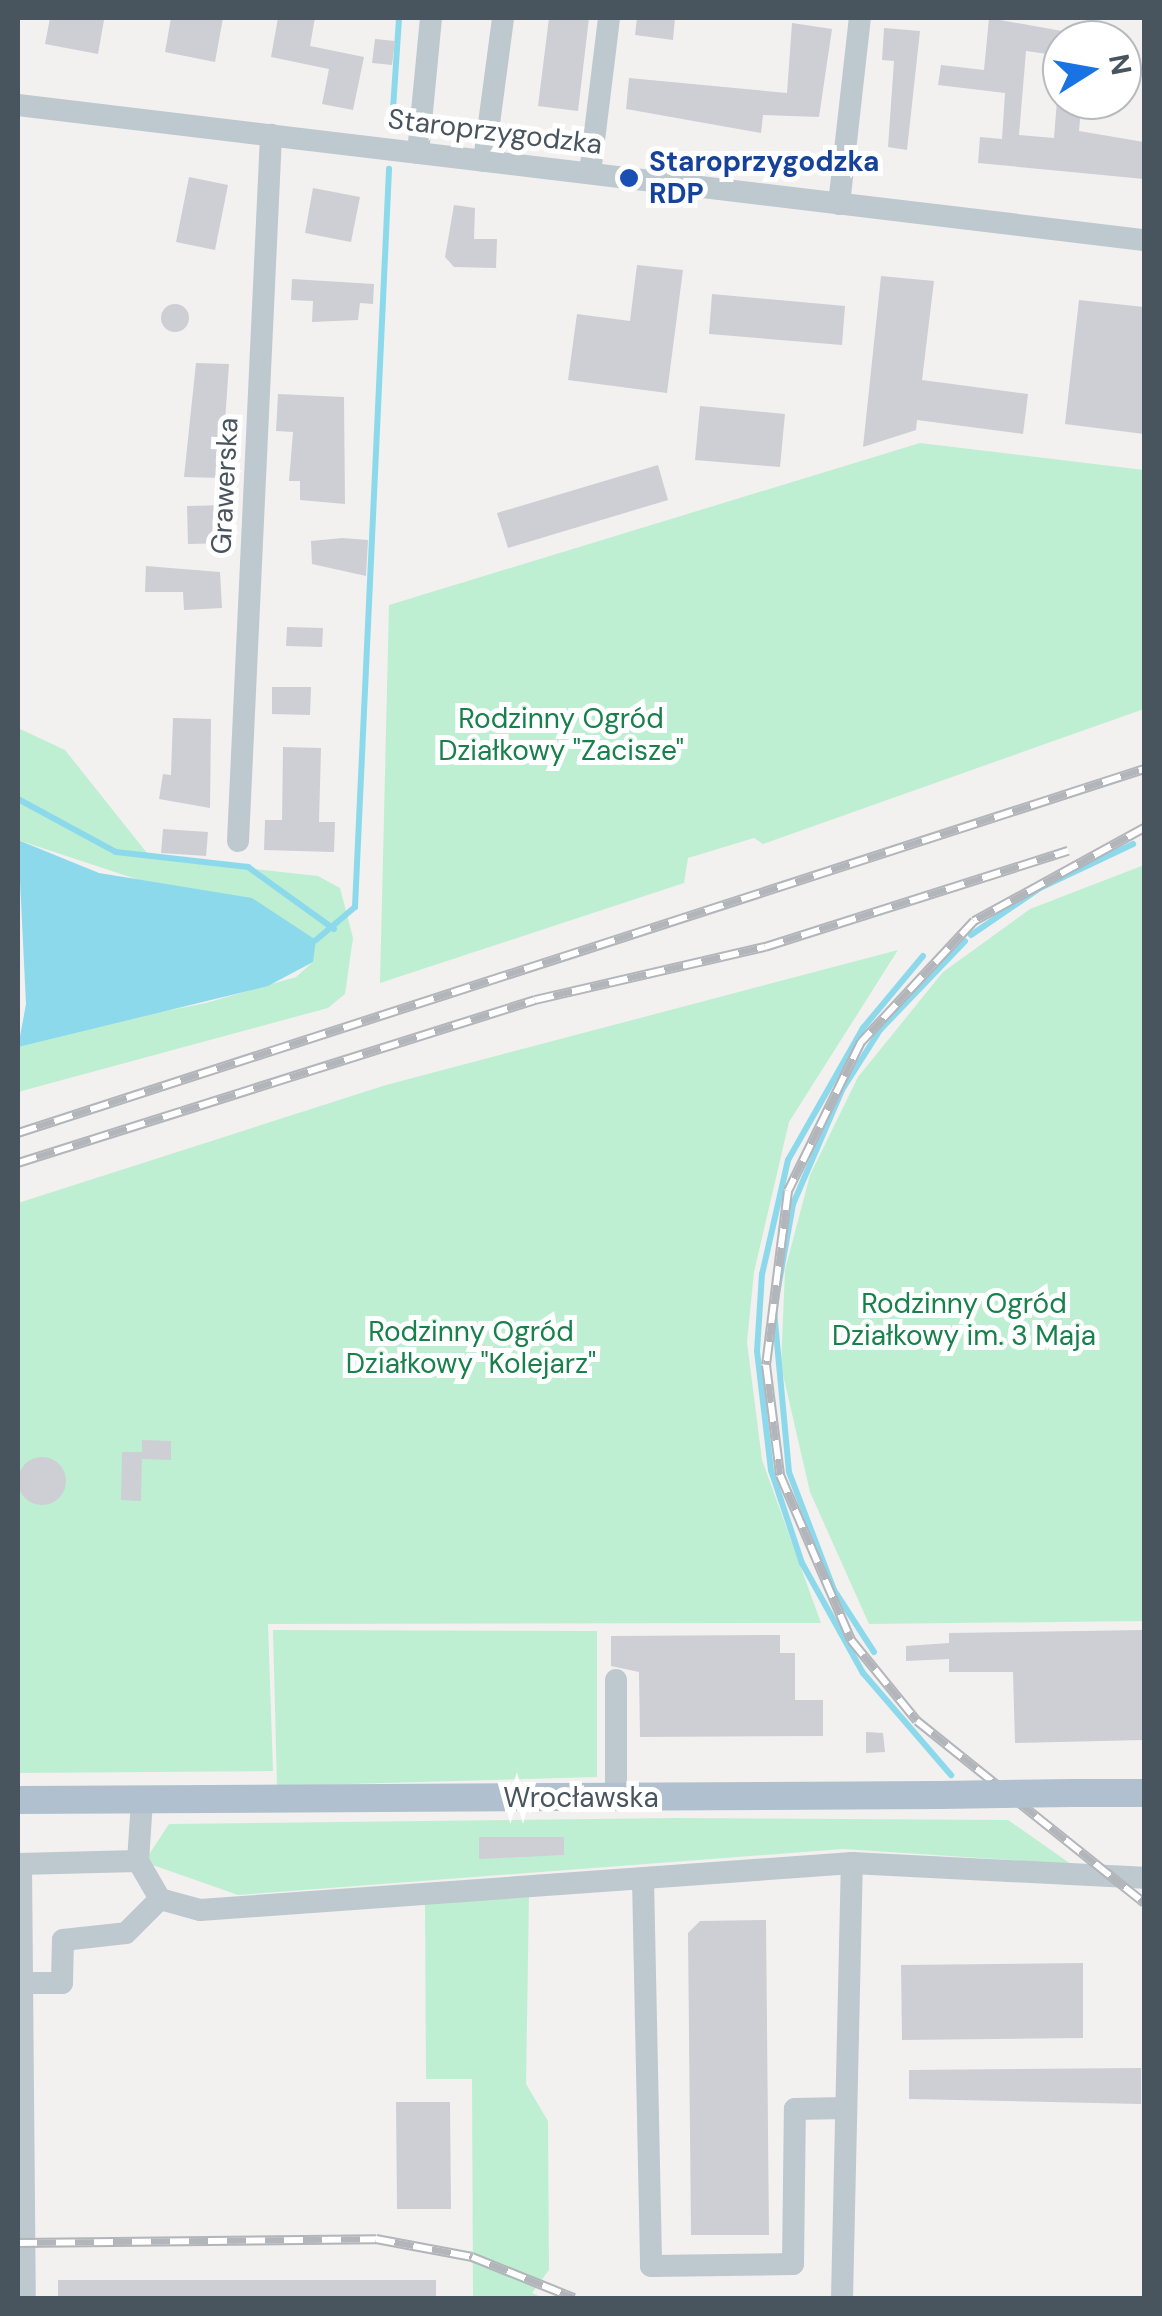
<!DOCTYPE html>
<meta charset="utf-8">
<style>
body{margin:0}
#map{position:relative;width:1162px;height:2316px;overflow:hidden;background:#f3f0f0;font-family:"DM Sans",sans-serif}
div>[style]{position:absolute}
.green>*{inset:0;background:#bfefd2}
.water>*{inset:0;background:#8dd9ec}
.stream>*{height:6px;margin:-3px;padding:0 3px;transform-origin:3px;border-radius:3px;background:#8dd9ec}
.building>*{inset:0;background:#cdcfd5}
.round{border-radius:50%}
.minor>*{height:22px;margin:-11px;padding:0 11px;transform-origin:11px;border-radius:11px;background:#bec8cf}
.major>*{height:28px;margin:-14px;padding:0 14px;transform-origin:14px;border-radius:14px;background:#b0c0cf}
.rail>*{height:10px;margin-top:-5px;transform-origin:0;background:repeating-linear-gradient(90deg,#fff 0 19px,#b2b5ba 0 38px);box-sizing:border-box;border-block:2px solid #b2b5ba}
.major-bridge>*{height:28px;margin:-14px;padding:0 14px;transform-origin:14px;border-radius:14px;background:#b0c0cf}
.dots>*{width:28px;height:28px;translate:-50% -50%;box-sizing:border-box;border:5px solid #fff;border-radius:50%}
span{translate:-50% -50%;white-space:nowrap;text-align:center;line-height:1.15;-webkit-text-stroke:10px #fff;paint-order:stroke}
.street-label{font-size:28px;color:#48545e}
.transit-label{font-size:28px;color:#164399;font-weight:700}
.left{translate:0 -50%;text-align:left}
.park-label{font-size:28px;color:#18804b}
.frame{position:absolute;inset:0;border:20px solid #48545e;pointer-events:none}
.north{position:absolute;left:1042px;top:20px;width:100px;height:100px;box-sizing:border-box;background:#fff;border:2px solid #b6bbbf;border-radius:50%;rotate:79deg;font-size:28px;font-weight:700;line-height:40px;text-align:center;color:#48545e}
.north::after{content:'';display:block;margin:auto;width:35px;height:45px;background:#1a73e3;clip-path:polygon(50% 0,100% 100%,50% 72%,0 100%)}
</style>
<div id="map">
<div class="green">
<div style="clip-path:polygon(920px 443px,1144px 470px,1144px 709px,763px 844px,754px 838px,688px 858px,684px 883px,380px 983px,389px 605px)"></div>
<div style="clip-path:polygon(18px 728px,65px 750px,151px 858px,318px 876px,340px 888px,353px 938px,345px 994px,328px 1008px,18px 1092px,18px 1047px,43px 1035px,206px 1003px,296px 977px,313px 962px,151px 884px,18px 840px)"></div>
<div style="clip-path:polygon(1144px 865px,1144px 1621px,869px 1624px,810px 1492px,781px 1366px,785px 1270px,810px 1175px,858px 1077px,943px 972px,1030px 909px)"></div>
<div style="clip-path:polygon(898px 950px,789px 1122px,754px 1272px,747px 1342px,762px 1460px,821px 1623px,268px 1624px,273px 1771px,18px 1773px,18px 1203px,386px 1085px)"></div>
<div style="clip-path:polygon(273px 1630px,597px 1631px,597px 1777px,277px 1786px)"></div>
<div style="clip-path:polygon(675px 1818px,1008px 1820px,1071px 1864px,843px 1849px,238px 1895px,144px 1862px,169px 1824px)"></div>
<div style="clip-path:polygon(529px 1896px,526px 2084px,548px 2121px,549px 2270px,532px 2293px,544px 2298px,473px 2298px,472px 2079px,426px 2079px,425px 1902px)"></div>
</div>
<div class="water">
<div style="clip-path:polygon(18px 840px,99px 873px,252px 898px,316px 940px,313px 962px,268px 986px,18px 1047px,26px 1004px)"></div>
</div>
<div class="stream">
<div style="left:392px;top:124px;width:106px;rotate:-86.2deg"></div>
<div style="left:18px;top:799px;width:111px;rotate:28.4deg"></div>
<div style="left:116px;top:852px;width:133px;rotate:6.5deg"></div>
<div style="left:248px;top:867px;width:106px;rotate:35.8deg"></div>
<div style="left:971px;top:935px;width:83px;rotate:-34.3deg"></div>
<div style="left:1040px;top:888px;width:103px;rotate:-25.3deg"></div>
<div style="left:316px;top:940px;width:51px;rotate:-40.2deg"></div>
<div style="left:355px;top:907px;width:739px;rotate:-87.36deg"></div>
<div style="left:923px;top:956px;width:94px;rotate:129.8deg"></div>
<div style="left:863px;top:1028px;width:152px;rotate:119.6deg"></div>
<div style="left:788px;top:1160px;width:117px;rotate:102.8deg"></div>
<div style="left:762px;top:1274px;width:77px;rotate:93.7deg"></div>
<div style="left:757px;top:1351px;width:120px;rotate:83.3deg"></div>
<div style="left:771px;top:1470px;width:98px;rotate:71.6deg"></div>
<div style="left:802px;top:1563px;width:126px;rotate:61deg"></div>
<div style="left:863px;top:1673px;width:135px;rotate:49.2deg"></div>
<div style="left:874px;top:1652px;width:74px;rotate:-122.8deg"></div>
<div style="left:834px;top:1590px;width:126px;rotate:-110.9deg"></div>
<div style="left:789px;top:1472px;width:162px;rotate:-95.3deg"></div>
<div style="left:774px;top:1311px;width:109px;rotate:-79.9deg"></div>
<div style="left:793px;top:1204px;width:124px;rotate:-66.7deg"></div>
<div style="left:842px;top:1090px;width:71px;rotate:-57.7deg"></div>
<div style="left:880px;top:1030px;width:123px;rotate:-46.3deg"></div>
</div>
<div class="building">
<div style="clip-path:polygon(50px 18px,104px 20px,98px 54px,45px 44px)"></div>
<div style="clip-path:polygon(171px 18px,223px 18px,215px 62px,165px 52px)"></div>
<div style="clip-path:polygon(278px 18px,315px 18px,310px 46px,364px 57px,353px 110px,322px 104px,329px 69px,271px 57px)"></div>
<div style="clip-path:polygon(549px 18px,589px 18px,578px 111px,538px 106px)"></div>
<div style="clip-path:polygon(637px 18px,675px 18px,673px 40px,635px 35px)"></div>
<div style="clip-path:polygon(989px 18px,1062px 31px,1062px 56px,1026px 51px,1019px 135px,1054px 138px,1057px 100px,1082px 100px,1079px 131px,1144px 142px,1144px 179px,978px 163px,980px 137px,1002px 139px,1005px 93px,938px 85px,941px 65px,984px 70px)"></div>
<div style="clip-path:polygon(792px 23px,832px 29px,819px 117px,763px 115px,761px 133px,626px 109px,629px 78px,787px 93px)"></div>
<div style="clip-path:polygon(884px 28px,920px 31px,907px 150px,888px 147px,894px 61px,882px 60px)"></div>
<div style="clip-path:polygon(375px 39px,395px 41px,392px 65px,372px 63px)"></div>
<div style="clip-path:polygon(189px 177px,228px 185px,215px 250px,176px 242px)"></div>
<div style="clip-path:polygon(313px 188px,360px 197px,351px 242px,305px 233px)"></div>
<div style="clip-path:polygon(454px 205px,475px 208px,474px 239px,497px 239px,496px 268px,454px 267px,445px 257px)"></div>
<div style="clip-path:polygon(637px 265px,683px 270px,667px 393px,568px 380px,577px 314px,630px 321px)"></div>
<div style="clip-path:polygon(881px 276px,934px 281px,922px 380px,1028px 394px,1023px 434px,917px 420px,916px 430px,863px 447px)"></div>
<div style="clip-path:polygon(292px 279px,374px 284px,373px 304px,360px 303px,358px 320px,312px 322px,313px 301px,291px 300px)"></div>
<div style="clip-path:polygon(712px 294px,845px 306px,842px 345px,709px 334px)"></div>
<div style="clip-path:polygon(1079px 300px,1144px 307px,1144px 434px,1065px 424px)"></div>
<div class="round" style="left:161px;top:304px;width:28px;height:28px"></div>
<div style="clip-path:polygon(196px 363px,229px 364px,221px 478px,184px 477px)"></div>
<div style="clip-path:polygon(278px 394px,344px 397px,345px 504px,300px 500px,300px 481px,289px 481px,293px 432px,276px 431px)"></div>
<div style="clip-path:polygon(700px 406px,785px 414px,780px 467px,695px 460px)"></div>
<div style="clip-path:polygon(658px 465px,668px 500px,508px 548px,497px 513px)"></div>
<div style="clip-path:polygon(228px 505px,229px 543px,188px 544px,187px 506px)"></div>
<div style="clip-path:polygon(342px 538px,368px 540px,366px 576px,312px 564px,311px 541px)"></div>
<div style="clip-path:polygon(146px 566px,220px 572px,222px 608px,184px 610px,183px 592px,145px 592px)"></div>
<div style="clip-path:polygon(287px 627px,323px 628px,322px 647px,286px 646px)"></div>
<div style="clip-path:polygon(272px 687px,311px 687px,310px 715px,272px 714px)"></div>
<div style="clip-path:polygon(173px 718px,211px 719px,210px 808px,159px 799px,163px 774px,171px 775px)"></div>
<div style="clip-path:polygon(283px 747px,321px 748px,319px 822px,335px 822px,334px 852px,264px 850px,265px 820px,282px 820px)"></div>
<div style="clip-path:polygon(163px 829px,208px 832px,206px 856px,161px 853px)"></div>
<div style="clip-path:polygon(142px 1440px,171px 1441px,171px 1460px,142px 1459px)"></div>
<div style="clip-path:polygon(122px 1452px,142px 1452px,141px 1501px,121px 1500px)"></div>
<div class="round" style="left:18px;top:1457px;width:48px;height:48px"></div>
<div style="clip-path:polygon(1144px 1630px,1144px 1740px,1015px 1743px,1013px 1672px,949px 1672px,949px 1659px,906px 1661px,906px 1646px,949px 1643px,949px 1633px)"></div>
<div style="clip-path:polygon(780px 1635px,780px 1653px,795px 1653px,795px 1700px,823px 1700px,823px 1736px,640px 1737px,639px 1672px,611px 1666px,611px 1636px)"></div>
<div style="clip-path:polygon(866px 1732px,883px 1733px,885px 1752px,866px 1753px)"></div>
<div style="clip-path:polygon(479px 1837px,564px 1837px,564px 1855px,479px 1859px)"></div>
<div style="clip-path:polygon(766px 1920px,769px 2235px,691px 2235px,688px 1933px,700px 1921px)"></div>
<div style="clip-path:polygon(1083px 1963px,1083px 2038px,902px 2040px,901px 1965px)"></div>
<div style="clip-path:polygon(1141px 2068px,1141px 2104px,909px 2099px,909px 2070px)"></div>
<div style="clip-path:polygon(396px 2102px,450px 2102px,451px 2209px,397px 2209px)"></div>
<div style="clip-path:polygon(58px 2280px,436px 2280px,436px 2298px,58px 2298px)"></div>
</div>
<div class="minor">
<div style="left:18px;top:105px;width:1134px;rotate:6.84deg"></div>
<div style="left:418px;top:153px;width:136px;rotate:-84.5deg"></div>
<div style="left:484px;top:161px;width:144px;rotate:-82.4deg"></div>
<div style="left:590px;top:173px;width:156px;rotate:-83deg"></div>
<div style="left:839px;top:204px;width:187px;rotate:-83.6deg"></div>
<div style="left:238px;top:841px;width:707px;rotate:-87.32deg"></div>
<div style="left:616px;top:1797px;width:117px;rotate:-90deg"></div>
<div style="left:138px;top:1861px;width:44px;rotate:59.9deg"></div>
<div style="left:160px;top:1899px;width:41px;rotate:15.4deg"></div>
<div style="left:200px;top:1910px;width:654px;rotate:-4.12deg"></div>
<div style="left:852px;top:1863px;width:292px;rotate:2.9deg"></div>
<div style="left:18px;top:1864px;width:120px;rotate:-1.4deg"></div>
<div style="left:138px;top:1861px;width:61px;rotate:-86.2deg"></div>
<div style="left:21px;top:1864px;width:434px;rotate:89.5deg"></div>
<div style="left:643px;top:1879px;width:387px;rotate:88.8deg"></div>
<div style="left:651px;top:2266px;width:142px;rotate:-0.8deg"></div>
<div style="left:793px;top:2264px;width:155px;rotate:-89.3deg"></div>
<div style="left:795px;top:2109px;width:51px;rotate:-1.1deg"></div>
<div style="left:23px;top:1983px;width:39px"></div>
<div style="left:62px;top:1983px;width:43px;rotate:-88.7deg"></div>
<div style="left:63px;top:1940px;width:63px;rotate:-6.3deg"></div>
<div style="left:126px;top:1933px;width:48px;rotate:-45deg"></div>
<div style="left:842px;top:2298px;width:435px;rotate:-88.7deg"></div>
</div>
<div class="major">
<div style="left:1073px;top:1793px;width:71px"></div>
<div style="left:18px;top:1800px;width:923px;rotate:-0.31deg"></div>
</div>
<div class="rail">
<div style="left:1144px;top:828px;width:194px;rotate:151.3deg"></div>
<div style="left:974px;top:921px;width:166px;rotate:133deg"></div>
<div style="left:861px;top:1042px;width:166px;rotate:116.1deg"></div>
<div style="left:788px;top:1191px;width:175px;rotate:97.2deg"></div>
<div style="left:766px;top:1365px;width:111px;rotate:82.7deg"></div>
<div style="left:780px;top:1475px;width:180px;rotate:66.7deg"></div>
<div style="left:851px;top:1640px;width:104px;rotate:50.8deg"></div>
<div style="left:917px;top:1721px;width:291px;rotate:38.7deg"></div>
<div style="left:18px;top:1133px;width:1183px;rotate:-17.91deg"></div>
<div style="left:18px;top:1163px;width:542px;rotate:-17.5deg"></div>
<div style="left:535px;top:1000px;width:236px;rotate:-13deg"></div>
<div style="left:765px;top:947px;width:318px;rotate:-17.6deg"></div>
<div style="left:18px;top:2243px;width:358px;rotate:-0.6deg"></div>
<div style="left:376px;top:2239px;width:98px;rotate:10.6deg"></div>
<div style="left:472px;top:2257px;width:110px;rotate:21.9deg"></div>
</div>
<div class="major-bridge">
<div style="left:941px;top:1795px;width:132px;rotate:-0.9deg"></div>
</div>
<div class="dots">
<div style="left:629px;top:178px;background:#1a4fb4"></div>
</div>
<div class="street-label">
<span style="left:495px;top:132px;rotate:7deg">Staroprzygodzka</span>
<span style="left:225px;top:486px;rotate:-87deg">Grawerska</span>
<span style="left:581px;top:1798px">Wrocławska</span>
</div>
<div class="transit-label">
<span class="left" style="left:649px;top:178px">Staroprzygodzka<br>RDP</span>
</div>
<div class="park-label">
<span style="left:561px;top:735px">Rodzinny Ogród<br>Działkowy "Zacisze"</span>
<span style="left:964px;top:1320px">Rodzinny Ogród<br>Działkowy im. 3 Maja</span>
<span style="left:471px;top:1348px">Rodzinny Ogród<br>Działkowy "Kolejarz"</span>
</div>
<div class="frame"></div>
<div class="north">N</div>
</div>
